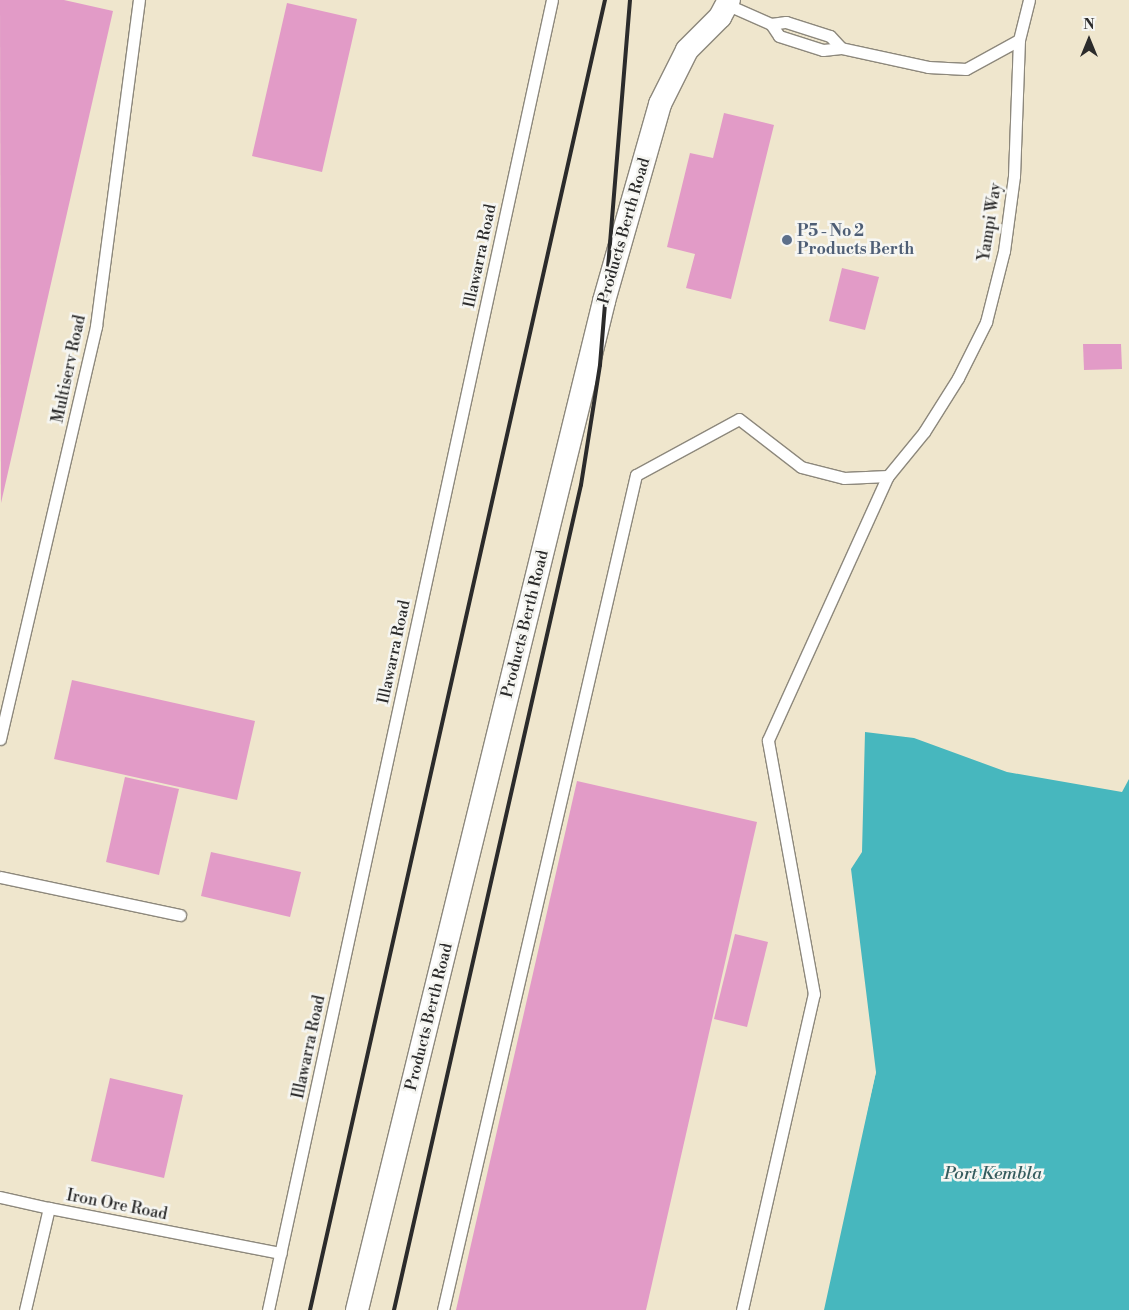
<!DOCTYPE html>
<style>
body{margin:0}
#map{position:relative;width:1129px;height:1310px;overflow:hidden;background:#efe6cd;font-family:"Libre Bodoni",serif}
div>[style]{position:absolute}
.water>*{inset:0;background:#47b7be}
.pier>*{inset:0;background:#efe6cd}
.building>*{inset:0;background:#e29bc7}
.roads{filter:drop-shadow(1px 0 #8d887c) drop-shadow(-1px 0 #8d887c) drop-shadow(0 1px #8d887c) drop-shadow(0 -1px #8d887c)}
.lane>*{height:11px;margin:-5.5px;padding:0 5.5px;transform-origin:5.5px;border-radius:5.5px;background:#fff}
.street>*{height:22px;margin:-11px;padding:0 11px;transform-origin:11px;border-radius:11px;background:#fff}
.rail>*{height:4px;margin:-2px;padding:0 2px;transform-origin:2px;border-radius:2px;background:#2b2b2b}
.dots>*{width:14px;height:14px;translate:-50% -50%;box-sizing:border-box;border:2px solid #f6f6f2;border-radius:50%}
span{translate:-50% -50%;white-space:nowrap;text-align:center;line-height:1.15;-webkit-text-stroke:5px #f6f6f2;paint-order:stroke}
.street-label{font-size:16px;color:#2b2b2b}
.service-label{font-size:16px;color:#4e5e75;font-weight:700}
.left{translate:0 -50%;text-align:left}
.water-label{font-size:18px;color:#355c5e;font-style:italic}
.north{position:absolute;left:1064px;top:15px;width:50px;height:50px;-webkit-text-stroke:4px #f6f6f2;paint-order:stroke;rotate:0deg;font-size:14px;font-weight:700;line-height:20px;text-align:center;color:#2b2b2b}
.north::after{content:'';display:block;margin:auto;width:18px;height:22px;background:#2b2b2b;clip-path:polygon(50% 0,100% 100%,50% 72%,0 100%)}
</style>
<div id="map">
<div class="water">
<div style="clip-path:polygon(865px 732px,914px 738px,1007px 772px,1122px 792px,1129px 779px,1129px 1310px,824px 1310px,876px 1072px,851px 869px,862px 852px)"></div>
</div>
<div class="pier">
<div style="clip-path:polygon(874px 1071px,876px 1072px,821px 1310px,874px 1072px)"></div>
</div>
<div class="building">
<div style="clip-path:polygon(0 0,64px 0,113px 11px,1px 503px)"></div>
<div style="clip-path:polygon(287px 3px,357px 19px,322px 172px,252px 156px)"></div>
<div style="clip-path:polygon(724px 113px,774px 125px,731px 299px,686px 288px,695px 254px,667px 247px,690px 153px,713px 158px)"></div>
<div style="clip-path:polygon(842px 268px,879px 277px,865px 330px,829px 321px)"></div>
<div style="clip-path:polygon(1083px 344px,1121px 344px,1122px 369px,1084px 370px)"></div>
<div style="clip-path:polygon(72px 680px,255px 721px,237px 800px,54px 759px)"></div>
<div style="clip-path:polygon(125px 777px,179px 789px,159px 875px,106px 862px)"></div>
<div style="clip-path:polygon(577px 781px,757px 822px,646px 1310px,456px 1310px)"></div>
<div style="clip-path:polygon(211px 852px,301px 872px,290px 917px,201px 896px)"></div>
<div style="clip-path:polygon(735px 934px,768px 942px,747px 1027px,714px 1019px)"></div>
<div style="clip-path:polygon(110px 1078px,183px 1095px,164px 1178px,91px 1161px)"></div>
</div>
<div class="roads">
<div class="lane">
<div style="left:728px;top:5px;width:47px;rotate:23.8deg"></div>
<div style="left:771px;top:24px;width:15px;rotate:-8deg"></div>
<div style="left:786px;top:22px;width:46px;rotate:17.7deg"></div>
<div style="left:830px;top:36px;width:16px;rotate:47deg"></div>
<div style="left:771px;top:24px;width:14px;rotate:56deg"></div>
<div style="left:779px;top:36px;width:46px;rotate:17.7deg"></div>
<div style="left:823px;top:50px;width:18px;rotate:-6deg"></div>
<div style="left:841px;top:48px;width:89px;rotate:12.3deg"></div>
<div style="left:928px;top:67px;width:38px;rotate:3deg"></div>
<div style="left:966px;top:69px;width:60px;rotate:-28.7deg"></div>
<div style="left:0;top:739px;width:424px;rotate:-76.9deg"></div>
<div style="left:96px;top:326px;width:329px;rotate:-82.5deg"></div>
<div style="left:0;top:877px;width:184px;rotate:11.9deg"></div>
<div style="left:0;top:1197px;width:50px;rotate:12.7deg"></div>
<div style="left:25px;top:1310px;width:105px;rotate:-76.8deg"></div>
<div style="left:49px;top:1208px;width:236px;rotate:11deg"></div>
<div style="left:268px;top:1310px;width:1340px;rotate:-77.77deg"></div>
<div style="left:443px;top:1310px;width:857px;rotate:-76.99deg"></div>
<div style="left:636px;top:475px;width:117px;rotate:-28.5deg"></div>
<div style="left:739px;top:419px;width:78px;rotate:37.7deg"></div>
<div style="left:801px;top:467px;width:44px;rotate:14.3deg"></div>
<div style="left:844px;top:478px;width:44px;rotate:-2.6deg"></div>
<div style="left:742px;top:1310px;width:324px;rotate:-77.2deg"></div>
<div style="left:814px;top:994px;width:258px;rotate:-100.3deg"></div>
<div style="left:768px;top:740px;width:290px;rotate:-65.6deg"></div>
<div style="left:888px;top:476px;width:57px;rotate:-50.7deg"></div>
<div style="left:924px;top:432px;width:64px;rotate:-57.8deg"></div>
<div style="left:958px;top:378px;width:63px;rotate:-63.4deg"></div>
<div style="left:986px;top:322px;width:73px;rotate:-75.8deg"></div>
<div style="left:1004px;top:251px;width:76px;rotate:-82.4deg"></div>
<div style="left:1014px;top:176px;width:136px;rotate:-87.9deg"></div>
<div style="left:1019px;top:40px;width:41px;rotate:-76deg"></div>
</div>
<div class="street">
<div style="left:357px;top:1310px;width:1039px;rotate:-76.24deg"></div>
<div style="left:604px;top:301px;width:205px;rotate:-74.1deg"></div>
<div style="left:660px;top:104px;width:60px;rotate:-63.4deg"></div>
<div style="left:687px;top:50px;width:47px;rotate:-45deg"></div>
<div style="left:720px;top:17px;width:19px;rotate:-62deg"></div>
</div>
</div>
<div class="rail">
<div style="left:310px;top:1310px;width:1343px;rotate:-77.31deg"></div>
<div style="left:394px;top:1310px;width:846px;rotate:-77.23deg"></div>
<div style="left:581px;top:485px;width:121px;rotate:-81deg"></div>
<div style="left:600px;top:365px;width:366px;rotate:-85.3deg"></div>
</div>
<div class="dots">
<div style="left:787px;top:240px;background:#5c6f8a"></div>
</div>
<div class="street-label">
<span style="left:990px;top:222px;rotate:-81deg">Yampi Way</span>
<span style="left:624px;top:231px;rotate:-74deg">Products Berth Road</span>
<span style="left:480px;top:256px;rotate:-78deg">Illawarra Road</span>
<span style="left:69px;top:369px;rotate:-78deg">Multiserv Road</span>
<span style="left:525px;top:624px;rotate:-76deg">Products Berth Road</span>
<span style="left:394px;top:652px;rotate:-78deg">Illawarra Road</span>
<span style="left:429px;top:1017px;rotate:-76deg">Products Berth Road</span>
<span style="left:309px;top:1047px;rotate:-78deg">Illawarra Road</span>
<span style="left:117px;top:1205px;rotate:11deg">Iron Ore Road</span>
</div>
<div class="service-label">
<span class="left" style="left:797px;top:240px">P5 - No 2<br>Products Berth</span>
</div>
<div class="water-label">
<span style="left:993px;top:1174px">Port Kembla</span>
</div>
<div class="north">N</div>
</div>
